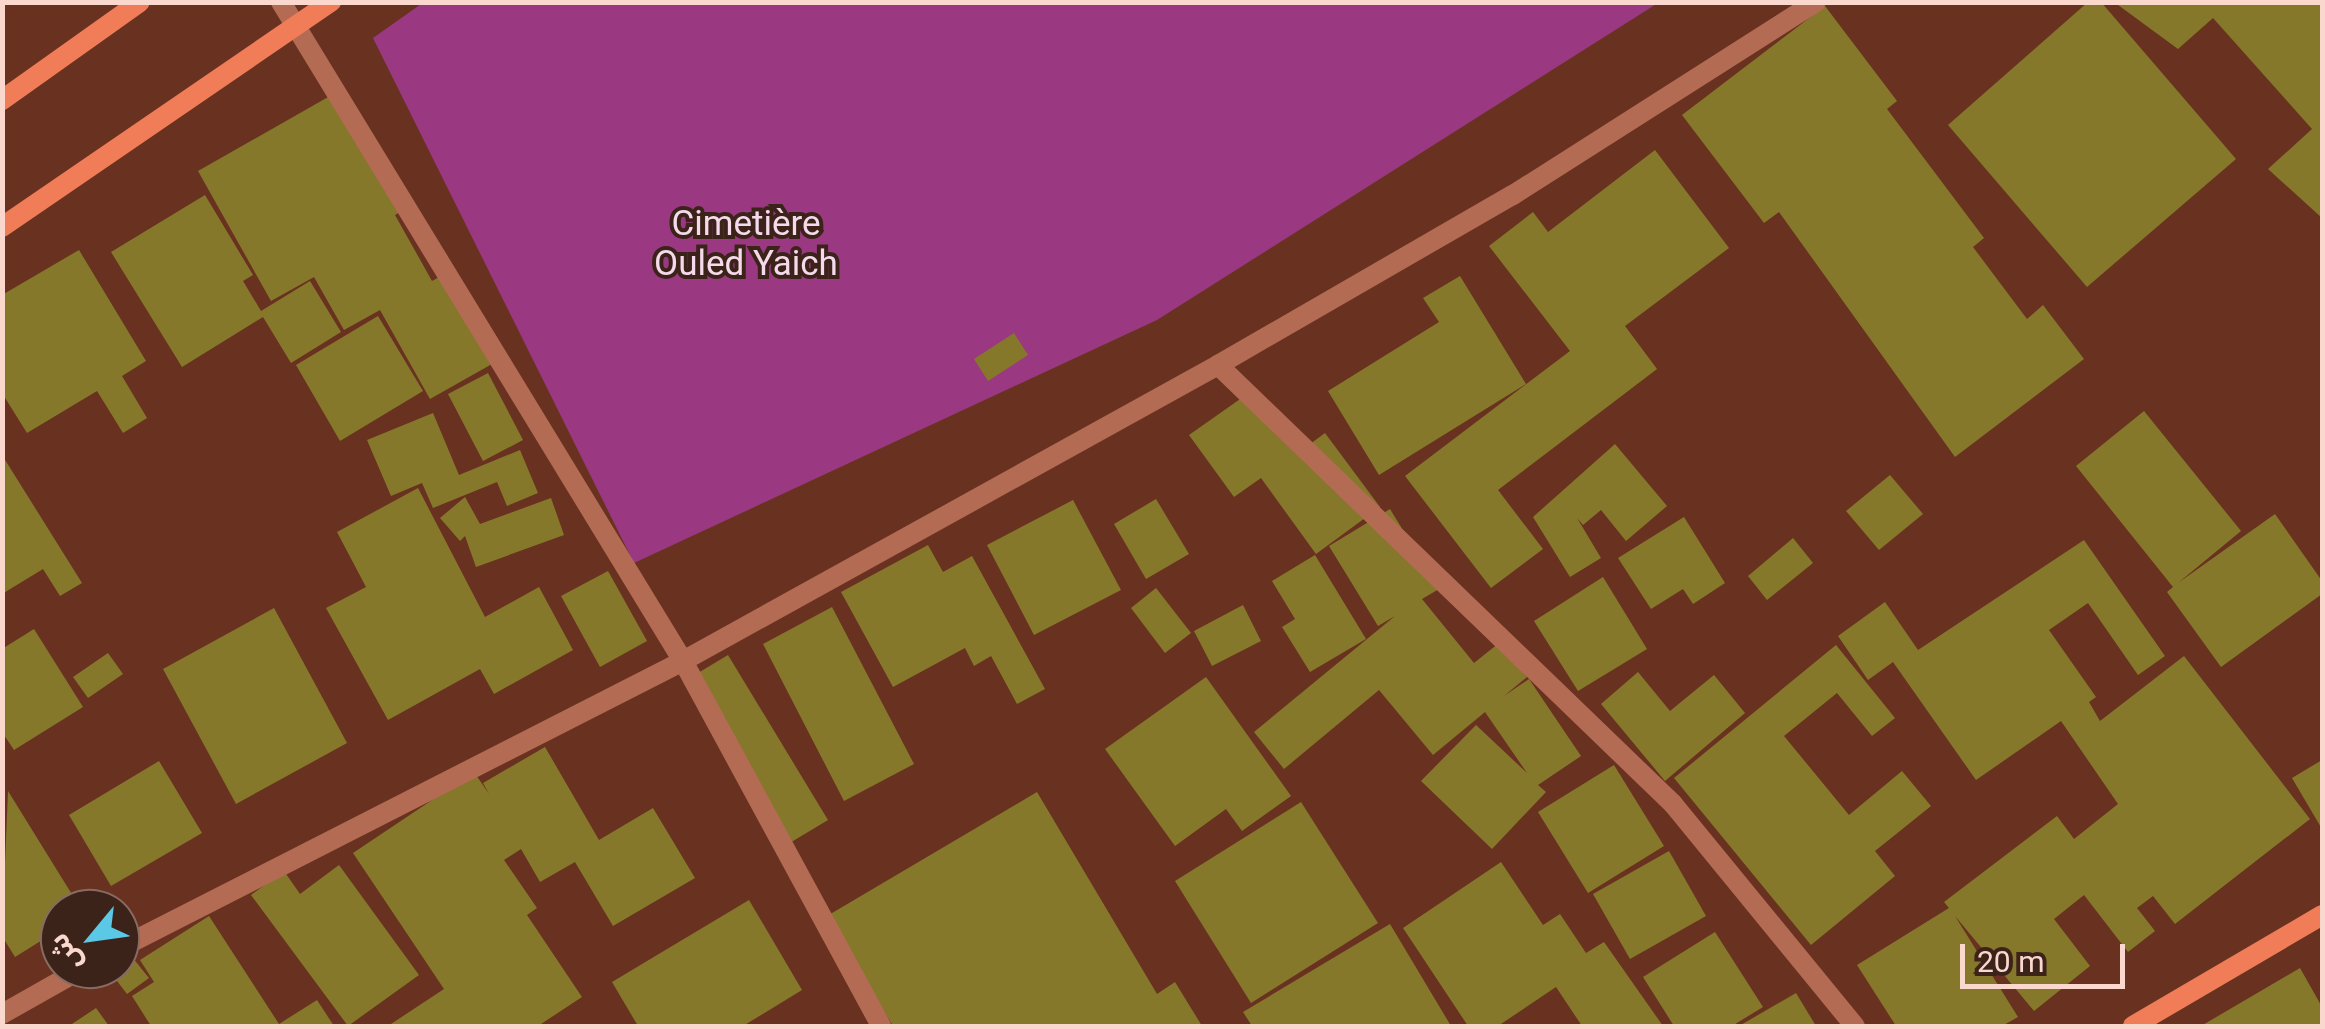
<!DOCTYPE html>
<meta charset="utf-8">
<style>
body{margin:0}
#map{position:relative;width:2325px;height:1029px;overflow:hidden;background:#693220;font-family:Roboto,"Noto Sans Arabic",sans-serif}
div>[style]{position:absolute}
.green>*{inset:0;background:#9a3981}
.building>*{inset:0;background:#86782b}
.street>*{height:20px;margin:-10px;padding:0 10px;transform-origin:10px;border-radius:10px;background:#b46b53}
.secondary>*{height:20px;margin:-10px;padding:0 10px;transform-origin:10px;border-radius:10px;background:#f07d57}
span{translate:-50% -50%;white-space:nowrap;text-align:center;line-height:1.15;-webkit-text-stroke:8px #3c231a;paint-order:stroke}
.park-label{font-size:35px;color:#f5daec}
.frame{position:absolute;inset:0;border:5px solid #fbd8cd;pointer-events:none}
.north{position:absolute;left:40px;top:889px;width:100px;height:100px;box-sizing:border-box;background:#3c231a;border:2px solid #886b62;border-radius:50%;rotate:241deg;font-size:28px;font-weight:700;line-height:40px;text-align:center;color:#fbd8cd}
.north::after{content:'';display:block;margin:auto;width:35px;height:45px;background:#5bc8e6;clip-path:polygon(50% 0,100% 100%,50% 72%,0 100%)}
.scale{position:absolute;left:1960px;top:944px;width:165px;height:45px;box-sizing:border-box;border:5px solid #fbd8cd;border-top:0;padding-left:12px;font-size:30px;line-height:35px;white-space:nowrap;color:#fbd8cd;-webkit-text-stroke:8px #3c231a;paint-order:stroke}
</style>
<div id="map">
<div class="green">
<div style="clip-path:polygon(424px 2px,1658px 3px,1157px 320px,634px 563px,373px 38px)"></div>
</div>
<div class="building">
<div style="clip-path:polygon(2088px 2px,2101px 2px,2236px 159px,2087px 287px,1948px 125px)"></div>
<div style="clip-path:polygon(2114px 2px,2322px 2px,2322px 218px,2268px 169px,2312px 129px,2213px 18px,2178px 49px)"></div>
<div style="clip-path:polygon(1825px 6px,1897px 101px,1887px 109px,1984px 238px,1973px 247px,2027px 319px,2043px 305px,2084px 359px,1955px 457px,1779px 212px,1764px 223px,1682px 115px)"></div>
<div style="clip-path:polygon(344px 88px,410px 206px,395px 215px,432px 281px,450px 271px,499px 360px,430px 399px,380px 310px,344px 330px,314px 277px,271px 301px,198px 171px)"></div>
<div style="clip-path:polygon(1655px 150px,1729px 248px,1625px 326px,1657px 369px,1498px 490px,1543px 549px,1491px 588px,1405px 476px,1570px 351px,1489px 246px,1533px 212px,1548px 232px)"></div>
<div style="clip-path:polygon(205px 195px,253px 275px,243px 281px,261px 311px,310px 281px,341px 332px,291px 363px,263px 317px,182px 367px,111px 252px)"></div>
<div style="clip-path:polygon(79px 250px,146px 361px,122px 376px,147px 418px,123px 433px,97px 391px,27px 433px,2px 393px,2px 295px)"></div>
<div style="clip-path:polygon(1460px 276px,1526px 384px,1379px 475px,1328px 391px,1439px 322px,1423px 298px)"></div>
<div style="clip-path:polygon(378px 316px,423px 391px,340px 441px,296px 365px)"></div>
<div style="clip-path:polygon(1014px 333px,1028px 355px,988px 381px,974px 359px)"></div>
<div style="clip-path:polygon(488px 373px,523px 440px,483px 461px,448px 394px)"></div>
<div style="clip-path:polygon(1253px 390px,1298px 453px,1325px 433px,1380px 507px,1316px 554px,1261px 478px,1234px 497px,1189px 435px)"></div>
<div style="clip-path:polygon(2144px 411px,2241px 531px,2178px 583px,2275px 514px,2322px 581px,2322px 594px,2221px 667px,2167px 592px,2173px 587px,2076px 466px)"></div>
<div style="clip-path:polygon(433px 413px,459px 475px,520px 450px,538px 493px,507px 506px,497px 482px,433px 508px,422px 483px,391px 496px,367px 440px)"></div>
<div style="clip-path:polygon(1615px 444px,1667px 506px,1626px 541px,1601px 510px,1583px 525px,1577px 518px,1601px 558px,1570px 577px,1533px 517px)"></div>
<div style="clip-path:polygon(2px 455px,82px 583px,60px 596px,43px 569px,2px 594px)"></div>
<div style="clip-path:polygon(1890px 475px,1923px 514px,1879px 550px,1846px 511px)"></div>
<div style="clip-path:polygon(418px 488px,485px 617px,539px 587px,573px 650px,494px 694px,480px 669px,388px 720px,326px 608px,366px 587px,337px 532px)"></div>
<div style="clip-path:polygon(465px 497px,480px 524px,551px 498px,564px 535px,476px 567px,465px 536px,460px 541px,440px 518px)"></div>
<div style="clip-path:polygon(1156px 499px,1189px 554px,1146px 579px,1114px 524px)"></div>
<div style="clip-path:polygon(1073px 500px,1121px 590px,1034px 635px,987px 545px)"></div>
<div style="clip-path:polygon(1390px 509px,1439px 589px,1422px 599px,1474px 663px,1499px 643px,1527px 677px,1504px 696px,1529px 679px,1581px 756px,1538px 785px,1546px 792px,1492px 849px,1421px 781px,1476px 725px,1527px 773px,1485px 712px,1433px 755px,1379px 690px,1284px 769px,1254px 732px,1395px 616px,1378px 626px,1329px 546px)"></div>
<div style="clip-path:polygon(1684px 517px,1725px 583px,1693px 604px,1683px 589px,1651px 609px,1618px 558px)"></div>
<div style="clip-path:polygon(1793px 538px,1813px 563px,1767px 600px,1748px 576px)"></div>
<div style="clip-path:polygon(2084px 540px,2165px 656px,2138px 675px,2088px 603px,2049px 630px,2096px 697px,2089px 702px,2100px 721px,2184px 656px,2310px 819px,2175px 924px,2153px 896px,2137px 908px,2155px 931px,2128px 952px,2084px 895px,2054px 919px,2090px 966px,2034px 1011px,1955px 916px,2018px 1017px,2002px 1026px,1896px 1026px,1857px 965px,1949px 908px,1944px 902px,2057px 816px,2074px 839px,2118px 804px,2061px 721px,1976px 780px,1893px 662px,1868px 680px,1838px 636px,1885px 602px,1918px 650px)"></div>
<div style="clip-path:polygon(928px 545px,943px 572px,972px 556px,1045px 689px,1017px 704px,991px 656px,974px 666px,965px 648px,893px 687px,841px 592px)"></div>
<div style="clip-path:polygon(1315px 555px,1366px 639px,1310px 672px,1282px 627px,1295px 619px,1272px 581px)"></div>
<div style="clip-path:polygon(608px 571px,647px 641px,600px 667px,561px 596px)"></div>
<div style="clip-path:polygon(1603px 577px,1647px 649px,1578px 691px,1534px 621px)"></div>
<div style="clip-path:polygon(1156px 588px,1191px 633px,1165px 653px,1131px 608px)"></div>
<div style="clip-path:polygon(1243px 605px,1261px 641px,1212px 666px,1194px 631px)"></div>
<div style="clip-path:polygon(832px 607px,914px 764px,844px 801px,763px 644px)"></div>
<div style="clip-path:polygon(274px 608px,347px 743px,236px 804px,163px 669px)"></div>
<div style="clip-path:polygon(34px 629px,83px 707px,14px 750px,2px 732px,2px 649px)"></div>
<div style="clip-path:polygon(1836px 645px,1895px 718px,1872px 736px,1837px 693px,1784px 736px,1849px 815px,1902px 771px,1931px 806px,1875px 851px,1895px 876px,1811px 945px,1674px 778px)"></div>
<div style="clip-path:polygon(108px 653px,123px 674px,88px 698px,73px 677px)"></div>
<div style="clip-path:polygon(728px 655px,828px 820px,783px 847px,683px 682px)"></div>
<div style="clip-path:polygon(1638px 672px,1670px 711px,1714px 675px,1745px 713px,1665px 781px,1601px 704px)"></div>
<div style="clip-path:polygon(1206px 677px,1291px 796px,1242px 831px,1226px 809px,1175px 846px,1105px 749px)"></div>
<div style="clip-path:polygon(545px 747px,599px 840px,653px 808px,695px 878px,613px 926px,575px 862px,540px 882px,521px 849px,504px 860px,537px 908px,527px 915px,582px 997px,538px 1026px,388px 1026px,444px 989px,353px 853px,474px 772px,489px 794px,483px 783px)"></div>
<div style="clip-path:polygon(2322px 760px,2322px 829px,2292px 778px)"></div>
<div style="clip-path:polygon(159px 761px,202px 833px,111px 886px,69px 815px)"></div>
<div style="clip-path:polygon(1614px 765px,1664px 846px,1588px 893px,1538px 812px)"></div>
<div style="clip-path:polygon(8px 791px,81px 909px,60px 909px,60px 929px,15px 957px,2px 936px)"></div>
<div style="clip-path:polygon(1037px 792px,1157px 994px,1175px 982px,1202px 1026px,893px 1026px,827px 916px)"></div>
<div style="clip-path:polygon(1301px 802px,1378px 923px,1251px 1003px,1175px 881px)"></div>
<div style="clip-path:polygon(1669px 851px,1706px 916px,1630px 959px,1593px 894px)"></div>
<div style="clip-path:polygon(1501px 862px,1543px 925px,1560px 914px,1586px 953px,1604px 942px,1663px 1026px,1582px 1026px,1556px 987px,1498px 1026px,1468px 1026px,1403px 928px)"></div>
<div style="clip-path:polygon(339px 865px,419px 975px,348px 1026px,251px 895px,284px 871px,300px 894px)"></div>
<div style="clip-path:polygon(749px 900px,802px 990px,743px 1026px,638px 1026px,612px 982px)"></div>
<div style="clip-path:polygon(209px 916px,279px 1024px,317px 1000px,334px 1026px,151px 1026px,132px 996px,154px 982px,140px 960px)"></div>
<div style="clip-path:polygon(1390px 924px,1451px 1026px,1252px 1026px,1243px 1012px)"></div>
<div style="clip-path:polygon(1715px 932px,1763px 1007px,1732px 1026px,1674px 1026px,1643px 977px)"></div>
<div style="clip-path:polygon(132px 957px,149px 978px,127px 994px,111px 973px)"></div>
<div style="clip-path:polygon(2300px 968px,2322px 1007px,2322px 1026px,2201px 1026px)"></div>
<div style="clip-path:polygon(1796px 993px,1816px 1026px,1739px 1026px)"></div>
<div style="clip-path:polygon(96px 1008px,109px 1026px,69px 1026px)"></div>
</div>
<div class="street">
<div style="left:281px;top:2px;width:772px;rotate:58.62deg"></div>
<div style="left:683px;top:661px;width:415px;rotate:61.5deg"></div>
<div style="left:1218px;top:365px;width:632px;rotate:43.97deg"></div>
<div style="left:1673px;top:804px;width:287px;rotate:50.7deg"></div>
<div style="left:120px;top:948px;width:632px;rotate:-27.01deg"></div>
<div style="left:683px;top:661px;width:611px;rotate:-28.95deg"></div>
<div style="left:1218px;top:365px;width:340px;rotate:-30deg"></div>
<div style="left:1513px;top:195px;width:359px;rotate:-32.5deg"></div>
<div style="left:2px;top:1014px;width:92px;rotate:-29.4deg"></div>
</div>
<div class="secondary">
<div style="left:2px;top:100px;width:169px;rotate:-35.4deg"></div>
<div style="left:2px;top:227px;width:399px;rotate:-34.4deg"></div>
<div style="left:2133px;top:1026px;width:219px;rotate:-30.4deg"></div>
</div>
<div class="park-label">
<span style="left:746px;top:244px">Cimetière<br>Ouled Yaich</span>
</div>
<div class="frame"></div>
<div class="north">ش</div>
<div class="scale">20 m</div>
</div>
